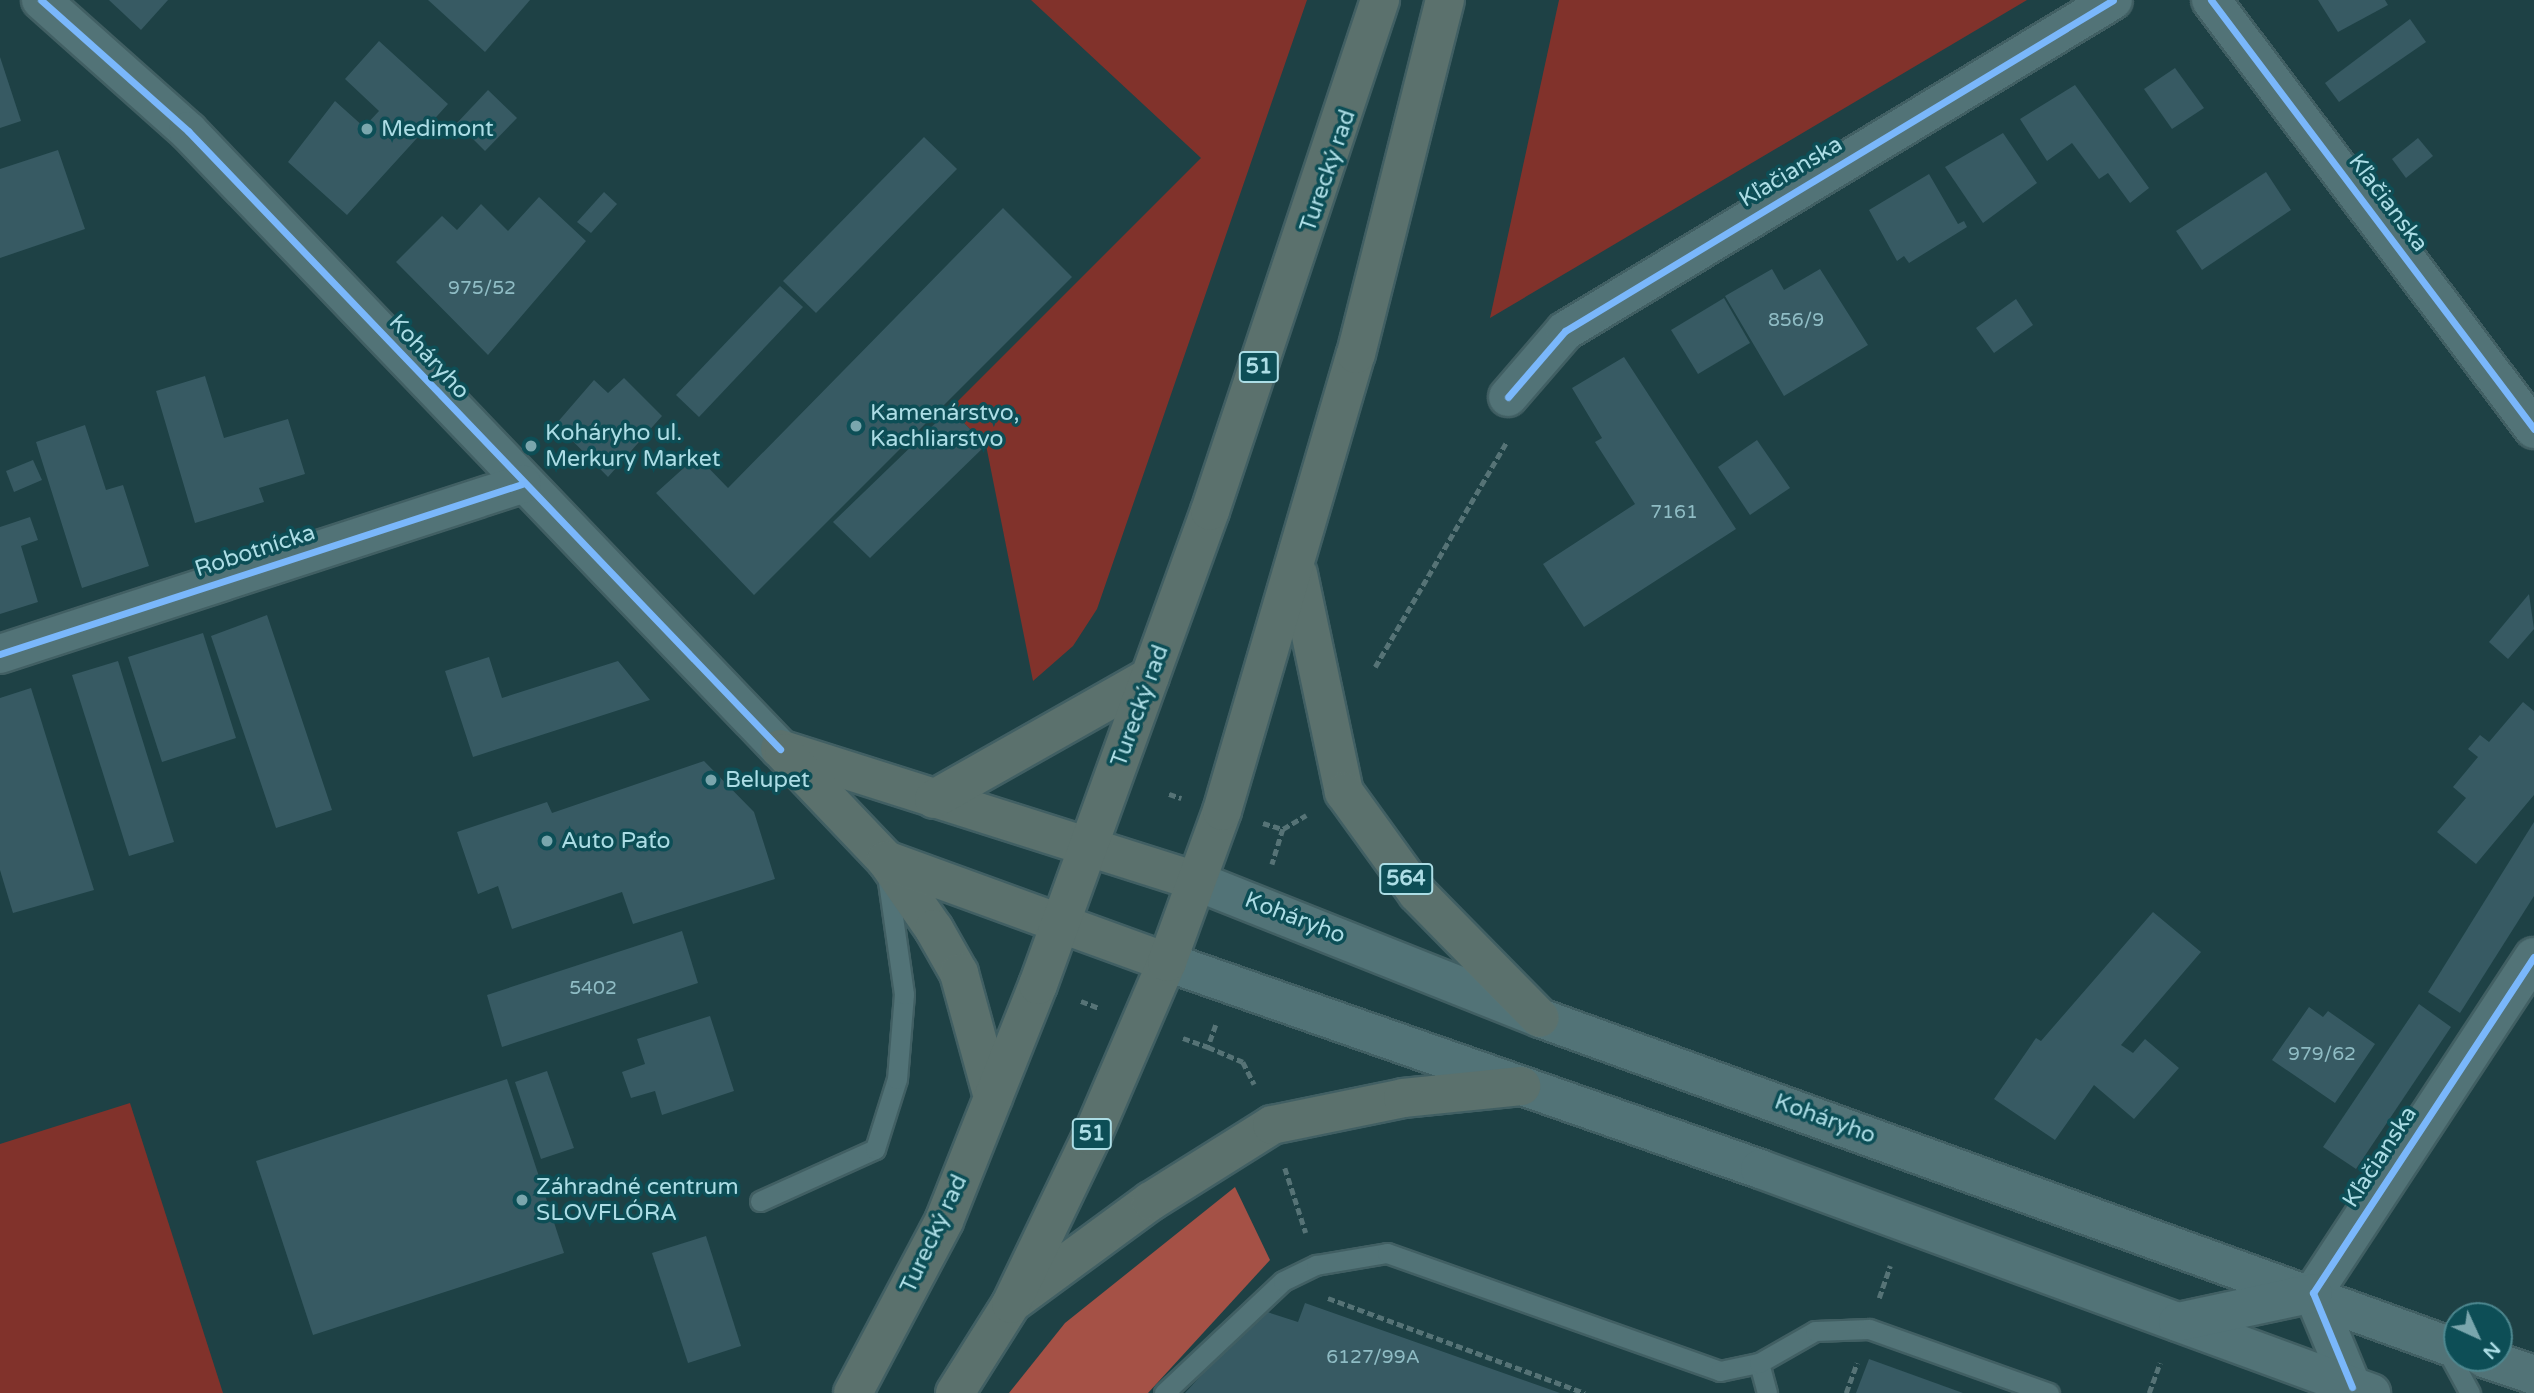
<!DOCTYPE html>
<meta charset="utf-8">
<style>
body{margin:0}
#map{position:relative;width:2534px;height:1393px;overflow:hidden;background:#1e4145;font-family:"Varela Round",sans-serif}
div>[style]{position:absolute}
.green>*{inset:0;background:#81322b}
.forest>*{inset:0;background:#a55146}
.building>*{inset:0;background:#375a63}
.path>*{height:4.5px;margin-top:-2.25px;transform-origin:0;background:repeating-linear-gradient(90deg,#567376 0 7px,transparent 0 10.5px)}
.roads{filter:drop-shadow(2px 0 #415f63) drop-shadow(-2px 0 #415f63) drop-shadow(0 2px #415f63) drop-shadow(0 -2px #415f63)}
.service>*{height:19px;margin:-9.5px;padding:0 9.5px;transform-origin:9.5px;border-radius:9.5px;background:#527377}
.minor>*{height:38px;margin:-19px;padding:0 19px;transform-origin:19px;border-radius:19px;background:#527377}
.secondary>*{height:38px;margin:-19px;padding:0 19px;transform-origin:19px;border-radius:19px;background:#527377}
.primary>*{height:38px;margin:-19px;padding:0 19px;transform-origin:19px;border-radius:19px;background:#5b716d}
.cycleway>*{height:7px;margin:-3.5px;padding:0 3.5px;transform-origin:3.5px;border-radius:3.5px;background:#7ab7fb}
.dots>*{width:19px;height:19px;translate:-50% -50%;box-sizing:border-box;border:4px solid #0d4e56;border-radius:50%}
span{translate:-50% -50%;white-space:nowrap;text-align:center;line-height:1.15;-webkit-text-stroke:7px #0d4e56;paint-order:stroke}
.number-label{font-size:19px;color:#8fbcc4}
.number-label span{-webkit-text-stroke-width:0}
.shield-label span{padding:2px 5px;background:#0d4e56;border:2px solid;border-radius:5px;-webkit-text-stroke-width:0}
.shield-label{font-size:21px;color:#acdde5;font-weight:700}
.poi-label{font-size:23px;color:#acdde5}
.left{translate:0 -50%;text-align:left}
.street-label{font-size:23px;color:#acdde5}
.north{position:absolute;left:2443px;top:1302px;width:70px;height:70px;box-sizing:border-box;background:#0d4e56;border:2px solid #4d878f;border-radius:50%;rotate:135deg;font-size:19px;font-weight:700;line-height:28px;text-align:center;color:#acdde5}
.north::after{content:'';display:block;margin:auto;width:24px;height:32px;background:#7aa6ad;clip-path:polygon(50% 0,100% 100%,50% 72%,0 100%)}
</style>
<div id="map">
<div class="green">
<div style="clip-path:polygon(1031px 0,1307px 0,1097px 609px,1073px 646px,1033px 681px,986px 445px,950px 409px,1201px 158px)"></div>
<div style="clip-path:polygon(1559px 0,2027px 0,1490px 318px)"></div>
<div style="clip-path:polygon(130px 1103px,223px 1393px,0 1393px,0 1144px)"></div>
</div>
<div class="forest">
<div style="clip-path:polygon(1235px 1187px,1270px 1260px,1148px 1393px,1009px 1393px,1065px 1323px)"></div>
</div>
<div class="building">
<div style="clip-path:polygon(109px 0,168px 0,141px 30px)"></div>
<div style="clip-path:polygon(428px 0,530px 0,485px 52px)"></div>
<div style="clip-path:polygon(2318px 0,2385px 0,2388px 5px,2338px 32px)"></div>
<div style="clip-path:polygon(2410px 19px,2426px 42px,2339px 102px,2325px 83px)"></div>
<div style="clip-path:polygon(379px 41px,448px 104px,347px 215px,288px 162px,335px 101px,364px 127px,379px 111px,345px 79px)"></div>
<div style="clip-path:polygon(0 57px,21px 121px,0 128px)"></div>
<div style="clip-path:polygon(2175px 68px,2204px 108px,2172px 129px,2144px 89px)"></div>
<div style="clip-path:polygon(2075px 85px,2149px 188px,2130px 203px,2108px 173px,2099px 179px,2072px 143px,2047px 161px,2020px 119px)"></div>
<div style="clip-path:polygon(488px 90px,517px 118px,485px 151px,457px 123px)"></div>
<div style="clip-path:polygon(2003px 133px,2037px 183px,1983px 223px,1945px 167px)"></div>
<div style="clip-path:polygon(924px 137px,957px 169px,816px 313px,783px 281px)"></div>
<div style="clip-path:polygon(2418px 138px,2433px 156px,2406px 178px,2392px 159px)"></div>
<div style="clip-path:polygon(58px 150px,85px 229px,0 258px,0 169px)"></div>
<div style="clip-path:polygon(2266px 172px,2291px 210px,2202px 270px,2176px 231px)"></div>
<div style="clip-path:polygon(1929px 174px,1958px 224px,1964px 221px,1967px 227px,1909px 263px,1904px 256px,1897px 261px,1869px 210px)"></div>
<div style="clip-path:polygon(604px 192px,617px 204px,591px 233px,577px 222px)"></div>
<div style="clip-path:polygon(539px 197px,586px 241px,488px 355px,396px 262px,442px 216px,457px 230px,481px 204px,508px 231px)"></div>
<div style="clip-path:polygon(1003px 208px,1072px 277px,754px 595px,656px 493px,697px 456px,728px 488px)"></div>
<div style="clip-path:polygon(1772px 269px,1784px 290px,1820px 269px,1868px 345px,1784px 396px,1725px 296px)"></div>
<div style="clip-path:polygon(780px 286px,803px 307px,699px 417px,676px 395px)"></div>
<div style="clip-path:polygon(1724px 298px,1750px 343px,1698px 374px,1671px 330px)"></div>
<div style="clip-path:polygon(2016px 299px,2033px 325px,1994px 353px,1976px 328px)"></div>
<div style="clip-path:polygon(1624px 357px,1736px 529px,1584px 627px,1543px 564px,1635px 504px,1595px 442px,1602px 438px,1572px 388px)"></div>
<div style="clip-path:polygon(205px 376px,224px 438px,288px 419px,305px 474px,259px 488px,264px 502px,195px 523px,156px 391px)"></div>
<div style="clip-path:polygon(624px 378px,662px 416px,608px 477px,556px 424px,594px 380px,608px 393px)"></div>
<div style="clip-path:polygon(950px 409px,986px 445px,870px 558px,833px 522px)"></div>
<div style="clip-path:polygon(85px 425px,106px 490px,123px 485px,149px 566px,82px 588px,36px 442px)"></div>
<div style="clip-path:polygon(1757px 440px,1790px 488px,1750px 515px,1718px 467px)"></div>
<div style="clip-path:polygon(33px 460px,42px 480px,14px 492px,6px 471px)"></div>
<div style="clip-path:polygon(30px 517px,38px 540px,21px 546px,38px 602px,0 614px,0 527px)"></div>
<div style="clip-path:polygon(2529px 594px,2534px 629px,2508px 659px,2489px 642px)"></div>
<div style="clip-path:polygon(267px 615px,332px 810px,276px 828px,211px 636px)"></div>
<div style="clip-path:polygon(203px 633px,236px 738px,162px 762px,128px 657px)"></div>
<div style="clip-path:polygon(489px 657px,502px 698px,618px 661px,650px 700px,473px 757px,445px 671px)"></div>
<div style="clip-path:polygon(118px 661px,174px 842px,129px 856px,72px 675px)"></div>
<div style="clip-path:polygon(31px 688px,94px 890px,13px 913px,0 870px,0 698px)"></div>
<div style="clip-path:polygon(2523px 702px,2534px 711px,2534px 795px,2476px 864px,2437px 832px,2466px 798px,2453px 787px,2478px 757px,2468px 749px,2480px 735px,2489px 742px)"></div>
<div style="clip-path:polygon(704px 761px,754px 812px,775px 879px,633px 924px,622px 892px,512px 929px,498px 886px,478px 894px,457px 832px,547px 802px,552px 813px)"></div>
<div style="clip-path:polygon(2534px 822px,2534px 896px,2460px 1013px,2428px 992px)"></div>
<div style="clip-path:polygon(2153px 912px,2201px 952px,2121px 1045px,2133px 1053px,2145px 1039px,2179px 1068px,2134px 1119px,2094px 1085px,2055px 1140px,1994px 1099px,2036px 1038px,2041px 1041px)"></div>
<div style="clip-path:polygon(682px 931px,698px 983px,502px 1047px,487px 995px)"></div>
<div style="clip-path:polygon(2419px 1004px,2451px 1027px,2356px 1169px,2323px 1147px)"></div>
<div style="clip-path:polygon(2309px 1007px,2323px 1017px,2328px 1011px,2375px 1044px,2335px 1103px,2272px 1060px)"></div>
<div style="clip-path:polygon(710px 1016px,734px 1091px,662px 1115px,655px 1091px,631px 1098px,622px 1072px,645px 1064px,637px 1039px)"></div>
<div style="clip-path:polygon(547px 1071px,574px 1148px,541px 1159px,515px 1082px)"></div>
<div style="clip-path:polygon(507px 1079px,564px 1253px,313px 1335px,256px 1161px)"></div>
<div style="clip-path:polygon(706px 1236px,741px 1346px,688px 1363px,652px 1253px)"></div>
<div style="clip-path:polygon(1305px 1303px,1560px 1393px,1185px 1393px,1261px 1310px,1298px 1322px)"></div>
<div style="clip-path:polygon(1869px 1359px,1963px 1393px,1856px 1393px)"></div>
</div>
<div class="path">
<div style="left:1375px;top:667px;width:262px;rotate:-59.7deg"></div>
<div style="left:1169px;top:794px;width:13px;rotate:18deg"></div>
<div style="left:1263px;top:823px;width:21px;rotate:17deg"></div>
<div style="left:1283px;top:829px;width:37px;rotate:107deg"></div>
<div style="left:1283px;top:829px;width:27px;rotate:-31deg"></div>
<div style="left:1081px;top:1001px;width:19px;rotate:21deg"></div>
<div style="left:1216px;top:1025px;width:23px;rotate:110deg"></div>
<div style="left:1208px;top:1047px;width:38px;rotate:23deg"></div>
<div style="left:1243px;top:1062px;width:25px;rotate:63deg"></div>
<div style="left:1183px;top:1038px;width:27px;rotate:20deg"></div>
<div style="left:1285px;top:1168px;width:68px;rotate:72.1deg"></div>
<div style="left:1328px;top:1298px;width:274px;rotate:20.3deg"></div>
<div style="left:1879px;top:1298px;width:34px;rotate:-71deg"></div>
<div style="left:1846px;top:1393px;width:32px;rotate:-70deg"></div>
<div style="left:2149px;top:1393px;width:32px;rotate:-70deg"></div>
</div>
<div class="roads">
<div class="service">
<div style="left:760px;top:1201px;width:126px;rotate:-24.3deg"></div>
<div style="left:875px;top:1149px;width:73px;rotate:-72.6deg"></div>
<div style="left:897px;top:1079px;width:85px;rotate:-85.3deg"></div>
<div style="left:904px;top:994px;width:120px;rotate:-98.1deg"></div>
<div style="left:2444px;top:1345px;width:55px;rotate:61.6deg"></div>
<div style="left:1759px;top:1363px;width:31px;rotate:75deg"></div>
<div style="left:1164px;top:1393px;width:163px;rotate:-43.3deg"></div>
<div style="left:1283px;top:1281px;width:37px;rotate:-26deg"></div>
<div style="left:1316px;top:1265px;width:72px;rotate:-9.6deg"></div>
<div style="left:1387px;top:1253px;width:353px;rotate:19.5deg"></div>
<div style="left:1720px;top:1371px;width:40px;rotate:-12deg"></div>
<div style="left:1759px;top:1363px;width:64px;rotate:-29.7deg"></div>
<div style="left:1815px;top:1331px;width:54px;rotate:-2.1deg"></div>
<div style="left:1869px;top:1329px;width:191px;rotate:19.6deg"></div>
</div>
<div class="minor">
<div style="left:41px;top:0;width:197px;rotate:41.7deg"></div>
<div style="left:188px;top:131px;width:856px;rotate:46.23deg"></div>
<div style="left:2211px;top:0;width:537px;rotate:53.02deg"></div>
<div style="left:1508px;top:397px;width:87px;rotate:-49.2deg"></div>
<div style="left:1565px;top:331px;width:640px;rotate:-31.13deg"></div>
<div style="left:0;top:654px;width:549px;rotate:-18.04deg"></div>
<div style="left:2352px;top:1387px;width:102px;rotate:-112.5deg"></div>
<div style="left:2313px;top:1293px;width:402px;rotate:-56.7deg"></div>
</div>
<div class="secondary">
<div style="left:1196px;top:881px;width:370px;rotate:21.7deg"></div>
<div style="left:1540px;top:1018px;width:975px;rotate:19.85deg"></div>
<div style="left:1167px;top:962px;width:628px;rotate:19.24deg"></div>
<div style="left:1760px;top:1169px;width:651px;rotate:20.13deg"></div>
<div style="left:2178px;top:1322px;width:138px;rotate:-12.1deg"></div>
<div style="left:2484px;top:1358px;width:53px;rotate:18.8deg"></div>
</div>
<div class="primary">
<div style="left:1298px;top:574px;width:223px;rotate:78.1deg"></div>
<div style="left:1344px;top:792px;width:125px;rotate:54.1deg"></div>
<div style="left:1417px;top:893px;width:175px;rotate:45.5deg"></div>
<div style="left:780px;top:749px;width:436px;rotate:17.6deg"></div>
<div style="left:784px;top:753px;width:148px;rotate:46.4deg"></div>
<div style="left:886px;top:860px;width:84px;rotate:55.2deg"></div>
<div style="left:934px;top:929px;width:51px;rotate:60.4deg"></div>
<div style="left:959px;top:973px;width:129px;rotate:74.7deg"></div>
<div style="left:934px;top:799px;width:248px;rotate:-29.5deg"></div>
<div style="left:886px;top:860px;width:299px;rotate:20deg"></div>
<div style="left:1016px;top:1300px;width:167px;rotate:-36.3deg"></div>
<div style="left:1151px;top:1201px;width:143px;rotate:-32.1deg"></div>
<div style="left:1272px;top:1125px;width:134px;rotate:-11.6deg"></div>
<div style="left:1403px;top:1098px;width:119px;rotate:-5.8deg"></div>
<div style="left:853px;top:1393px;width:195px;rotate:-62.1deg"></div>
<div style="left:944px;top:1221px;width:254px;rotate:-68.3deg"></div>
<div style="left:1038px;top:985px;width:504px;rotate:-70.06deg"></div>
<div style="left:1210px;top:511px;width:539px;rotate:-71.6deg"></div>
<div style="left:955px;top:1393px;width:105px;rotate:-57.8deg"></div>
<div style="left:1011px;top:1304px;width:187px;rotate:-64.3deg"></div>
<div style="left:1092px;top:1136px;width:189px;rotate:-66.7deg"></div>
<div style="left:1167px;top:962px;width:161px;rotate:-70deg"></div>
<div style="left:1222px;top:811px;width:476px;rotate:-73.7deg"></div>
<div style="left:1356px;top:354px;width:365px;rotate:-75.9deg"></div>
</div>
</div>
<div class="cycleway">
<div style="left:41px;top:0;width:197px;rotate:41.7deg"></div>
<div style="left:188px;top:131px;width:856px;rotate:46.23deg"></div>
<div style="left:2211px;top:0;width:537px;rotate:53.02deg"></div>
<div style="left:1508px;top:397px;width:87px;rotate:-49.2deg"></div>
<div style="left:1565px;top:331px;width:640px;rotate:-31.13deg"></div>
<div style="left:0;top:654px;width:549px;rotate:-18.04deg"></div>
<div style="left:2352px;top:1387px;width:102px;rotate:-112.5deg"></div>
<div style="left:2313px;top:1293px;width:402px;rotate:-56.7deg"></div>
</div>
<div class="dots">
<div style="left:367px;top:129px;background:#7aa6ad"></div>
<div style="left:856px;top:426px;background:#7aa6ad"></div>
<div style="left:531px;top:446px;background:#7aa6ad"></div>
<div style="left:711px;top:780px;background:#7aa6ad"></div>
<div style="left:547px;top:841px;background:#7aa6ad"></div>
<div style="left:522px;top:1200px;background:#7aa6ad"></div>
</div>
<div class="number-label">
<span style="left:482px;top:289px">975/52</span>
<span style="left:1796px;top:321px">856/9</span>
<span style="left:1674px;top:513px">7161</span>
<span style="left:593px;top:989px">5402</span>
<span style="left:2322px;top:1055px">979/62</span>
<span style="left:1373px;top:1358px">6127/99A</span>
</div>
<div class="shield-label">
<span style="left:1259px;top:367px">51</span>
<span style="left:1406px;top:879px">564</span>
<span style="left:1092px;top:1134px">51</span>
</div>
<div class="poi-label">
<span class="left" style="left:381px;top:129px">Medimont</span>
<span class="left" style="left:870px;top:426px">Kamenárstvo,<br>Kachliarstvo</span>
<span class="left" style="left:545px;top:446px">Koháryho ul.<br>Merkury Market</span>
<span class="left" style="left:725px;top:780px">Belupet</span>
<span class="left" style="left:561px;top:841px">Auto Paťo</span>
<span class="left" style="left:536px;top:1200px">Záhradné centrum<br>SLOVFLÓRA</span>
</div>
<div class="street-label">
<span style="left:1328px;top:171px;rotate:-71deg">Turecký rad</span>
<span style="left:1791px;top:172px;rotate:-31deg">Kľačianska</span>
<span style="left:2388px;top:203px;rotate:53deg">Kľačianska</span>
<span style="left:429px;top:357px;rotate:47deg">Koháryho</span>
<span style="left:255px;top:551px;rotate:-18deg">Robotnícka</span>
<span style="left:1140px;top:706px;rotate:-70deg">Turecký rad</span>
<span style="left:1295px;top:918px;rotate:21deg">Koháryho</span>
<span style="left:1825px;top:1119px;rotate:20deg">Koháryho</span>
<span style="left:2380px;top:1157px;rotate:-57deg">Kľačianska</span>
<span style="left:934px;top:1234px;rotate:-65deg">Turecký rad</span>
</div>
<div class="north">N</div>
</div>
